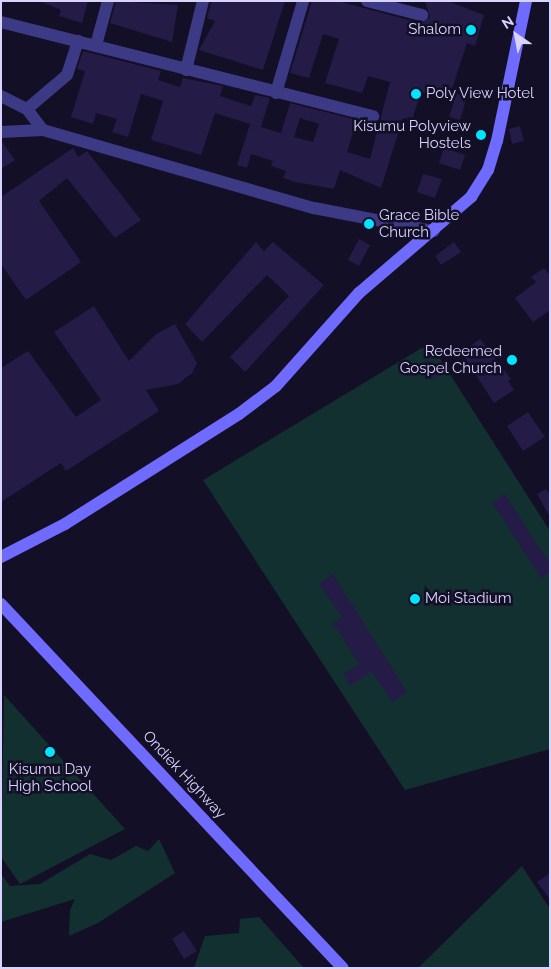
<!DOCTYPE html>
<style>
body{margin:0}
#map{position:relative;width:551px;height:969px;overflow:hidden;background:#130f26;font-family:Raleway,sans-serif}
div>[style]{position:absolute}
.green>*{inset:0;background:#12302f}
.building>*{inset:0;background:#241b47}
.street>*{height:12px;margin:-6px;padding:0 6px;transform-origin:6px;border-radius:6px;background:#3d3a85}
.secondary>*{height:12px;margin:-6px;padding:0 6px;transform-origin:6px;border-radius:6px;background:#6f6bff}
.dots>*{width:14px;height:14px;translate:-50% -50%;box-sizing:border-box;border:2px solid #130f26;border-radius:50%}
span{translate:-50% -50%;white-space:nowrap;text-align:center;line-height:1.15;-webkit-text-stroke:5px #130f26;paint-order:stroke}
.poi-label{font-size:15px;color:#d9d4ff}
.right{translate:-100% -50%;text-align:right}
.left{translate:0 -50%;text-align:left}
.street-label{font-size:15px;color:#d9d4ff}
.frame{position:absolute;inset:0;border:2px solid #d9d4ff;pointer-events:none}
.north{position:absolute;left:491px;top:10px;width:50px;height:50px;-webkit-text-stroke:4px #130f26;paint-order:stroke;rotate:327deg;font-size:14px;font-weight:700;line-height:20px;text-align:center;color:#d9d4ff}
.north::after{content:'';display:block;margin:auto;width:18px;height:22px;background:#d9d4ff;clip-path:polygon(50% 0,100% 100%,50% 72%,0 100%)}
</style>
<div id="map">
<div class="green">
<div style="clip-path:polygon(430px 343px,550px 531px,550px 749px,405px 790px,203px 480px)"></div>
<div style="clip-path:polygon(4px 695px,125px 829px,20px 884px,1px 857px)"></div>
<div style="clip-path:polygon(159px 839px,175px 873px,98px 923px,69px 936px,70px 910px,75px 899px,1px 922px,1px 874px,10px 886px,40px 884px,90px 854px,111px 860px,136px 846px,148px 851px)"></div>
<div style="clip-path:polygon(522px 866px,550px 909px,550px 968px,418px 968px)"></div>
<div style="clip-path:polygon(259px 917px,304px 968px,194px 968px,205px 936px,239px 933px,240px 919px)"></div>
</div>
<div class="building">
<div style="clip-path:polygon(40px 1px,88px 1px,82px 23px,59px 16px,61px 10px)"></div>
<div style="clip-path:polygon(116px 1px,178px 5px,172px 42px,110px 23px)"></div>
<div style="clip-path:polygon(212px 1px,285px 1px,263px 70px,199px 50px,215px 21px,207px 18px)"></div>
<div style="clip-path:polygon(evenodd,312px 1px,338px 1px,420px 23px,430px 17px,425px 1px,448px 1px,484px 15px,475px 46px,467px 43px,451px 92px,467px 97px,460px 120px,449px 117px,454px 102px,421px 92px,412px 120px,403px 118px,381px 188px,340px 170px,334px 189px,295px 182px,283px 178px,286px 171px,271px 166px,273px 161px,251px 154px,247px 168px,237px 165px,250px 124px,215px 113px,201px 155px,151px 140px,163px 101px,141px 94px,128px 137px,112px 132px,117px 119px,96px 113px,93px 124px,71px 117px,85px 71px,77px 69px,83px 51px,161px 71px,158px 80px,180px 87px,183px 78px,223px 86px,220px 96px,251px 106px,255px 95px,270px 98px,261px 127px,281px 133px,290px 103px,357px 120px,347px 152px,370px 159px,390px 82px,368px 76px,362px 93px,325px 83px,339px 39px,323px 34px,309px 78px,290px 73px,312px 1px,300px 118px,319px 124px,313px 142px,294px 137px,300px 118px)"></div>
<div style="clip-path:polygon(520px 126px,524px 141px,512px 144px,509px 129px)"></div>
<div style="clip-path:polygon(1px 140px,15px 160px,1px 169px)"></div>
<div style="clip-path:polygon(73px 148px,78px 157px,87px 151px,141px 220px,115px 238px,67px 178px,39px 201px,81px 262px,26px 300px,1px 264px,1px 197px)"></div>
<div style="clip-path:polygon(444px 148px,465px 155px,460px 170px,439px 163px)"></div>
<div style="clip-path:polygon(423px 174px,442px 179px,435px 198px,417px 192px)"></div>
<div style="clip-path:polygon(359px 239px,370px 245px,359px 266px,348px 260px)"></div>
<div style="clip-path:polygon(256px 242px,264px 251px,273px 242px,324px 285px,245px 372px,230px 357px,289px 296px,267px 275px,202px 342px,185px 324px)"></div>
<div style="clip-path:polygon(454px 242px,461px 252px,441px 265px,435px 256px)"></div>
<div style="clip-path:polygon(544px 268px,550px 275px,550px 310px,533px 322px,515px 298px,536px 282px,531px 277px)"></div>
<div style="clip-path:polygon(94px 306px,129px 361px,156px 334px,175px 324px,197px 363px,192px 373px,178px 384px,146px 390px,159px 411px,66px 471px,61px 463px,1px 502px,1px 368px,28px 351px,76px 417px,101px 400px,54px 332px)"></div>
<div style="clip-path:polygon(480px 339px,511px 379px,508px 381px,514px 390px,494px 403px,461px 352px)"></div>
<div style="clip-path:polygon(428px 360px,439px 374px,431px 380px,420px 365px)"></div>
<div style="clip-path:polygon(528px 412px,545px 437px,523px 451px,507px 426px)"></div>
<div style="clip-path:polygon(546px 489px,550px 495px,550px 517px,537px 494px)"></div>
<div style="clip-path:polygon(505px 494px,550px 564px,550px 573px,541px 578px,492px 502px)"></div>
<div style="clip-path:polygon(333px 574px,407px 692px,392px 702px,372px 672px,350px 686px,343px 674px,359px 664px,333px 623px,342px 617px,319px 584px)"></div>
<div style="clip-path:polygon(550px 873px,550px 899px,537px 882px)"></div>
<div style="clip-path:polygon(184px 931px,197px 951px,184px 959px,172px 939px)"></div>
</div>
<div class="street">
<div style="left:367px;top:1px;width:57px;rotate:14.3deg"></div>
<div style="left:1px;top:22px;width:384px;rotate:14.2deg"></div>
<div style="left:96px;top:45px;width:46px;rotate:-74.7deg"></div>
<div style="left:186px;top:70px;width:71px;rotate:-76.2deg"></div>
<div style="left:276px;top:93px;width:96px;rotate:-73.6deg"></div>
<div style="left:1px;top:96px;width:29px;rotate:27deg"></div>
<div style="left:27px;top:109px;width:26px;rotate:53deg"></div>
<div style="left:27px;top:109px;width:52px;rotate:-40.4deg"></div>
<div style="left:67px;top:75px;width:36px;rotate:-72deg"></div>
<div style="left:1px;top:132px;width:42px;rotate:-2.7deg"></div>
<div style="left:43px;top:130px;width:282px;rotate:16.1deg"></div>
<div style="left:314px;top:208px;width:122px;rotate:10.9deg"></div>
</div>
<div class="secondary">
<div style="left:1px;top:557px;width:72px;rotate:-27.3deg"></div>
<div style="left:65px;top:524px;width:206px;rotate:-32.3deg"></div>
<div style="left:239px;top:414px;width:46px;rotate:-37.1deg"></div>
<div style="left:276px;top:386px;width:125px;rotate:-48.3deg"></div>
<div style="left:359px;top:293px;width:148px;rotate:-40.6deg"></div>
<div style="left:471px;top:197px;width:32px;rotate:-58deg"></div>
<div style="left:488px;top:170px;width:30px;rotate:-73deg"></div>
<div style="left:497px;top:141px;width:143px;rotate:-78.3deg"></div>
<div style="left:1px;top:604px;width:499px;rotate:46.8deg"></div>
</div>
<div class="dots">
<div style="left:471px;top:30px;background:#00e5ff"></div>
<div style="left:416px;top:94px;background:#00e5ff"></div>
<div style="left:481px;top:135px;background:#00e5ff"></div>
<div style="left:369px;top:224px;background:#00e5ff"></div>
<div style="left:512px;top:360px;background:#00e5ff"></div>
<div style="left:415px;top:599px;background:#00e5ff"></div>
<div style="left:50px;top:752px;background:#00e5ff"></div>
</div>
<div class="poi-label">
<span class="right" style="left:461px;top:30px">Shalom</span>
<span class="left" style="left:426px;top:94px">Poly View Hotel</span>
<span class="right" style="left:471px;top:135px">Kisumu Polyview<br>Hostels</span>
<span class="left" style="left:379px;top:224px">Grace Bible<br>Church</span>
<span class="right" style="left:502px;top:360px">Redeemed<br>Gospel Church</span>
<span class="left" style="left:425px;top:599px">Moi Stadium</span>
<span style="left:50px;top:778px">Kisumu Day<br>High School</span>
</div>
<div class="street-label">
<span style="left:184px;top:775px;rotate:47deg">Ondiek Highway</span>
</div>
<div class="frame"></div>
<div class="north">N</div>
</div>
